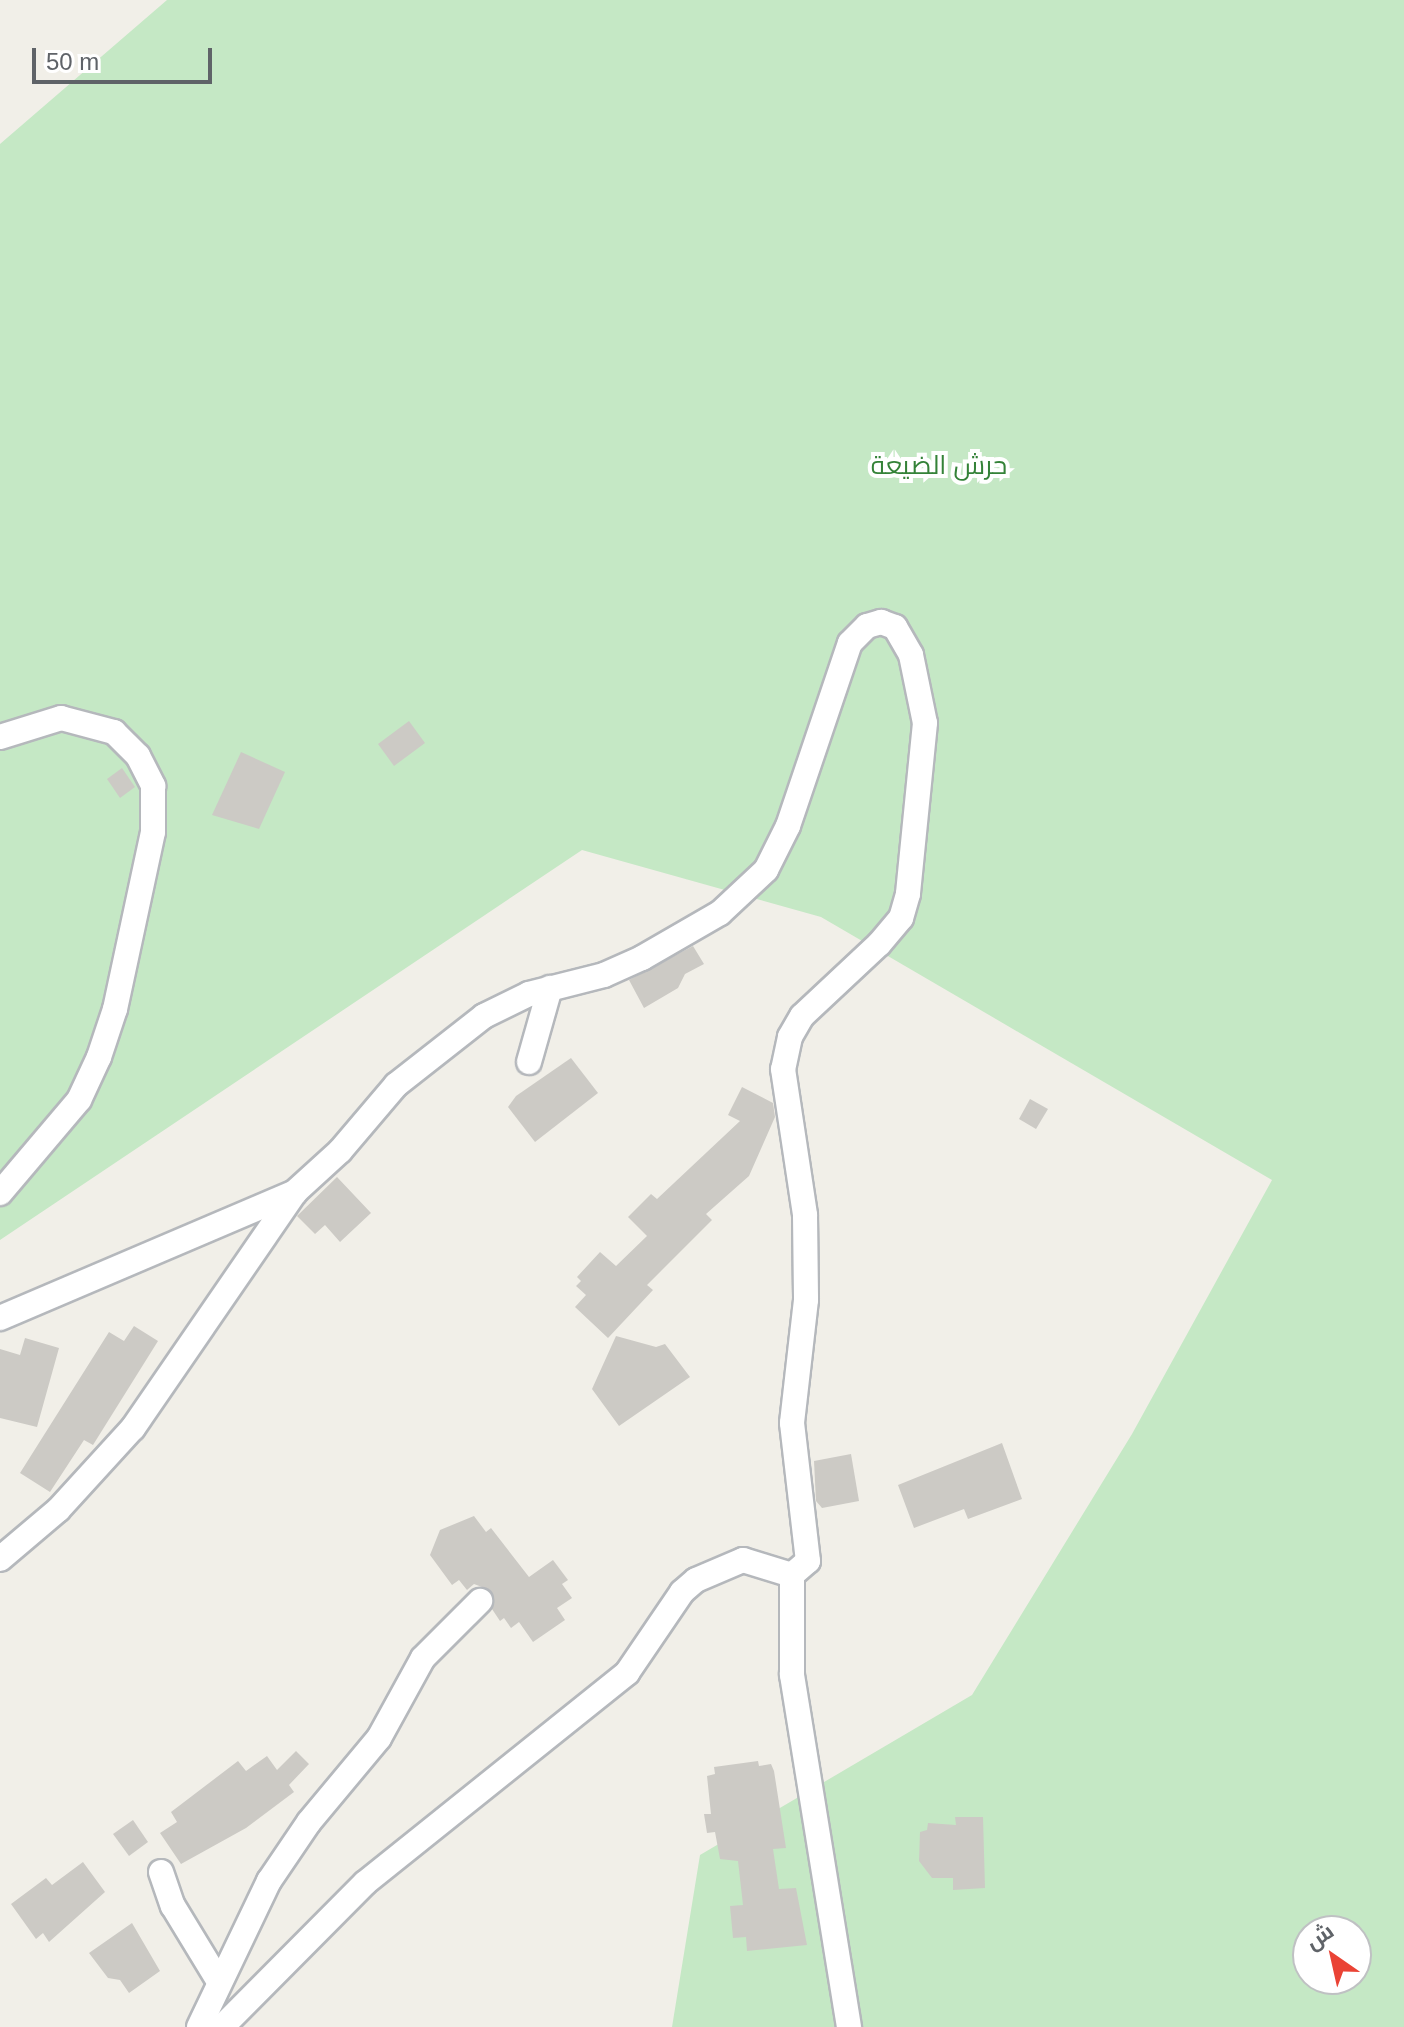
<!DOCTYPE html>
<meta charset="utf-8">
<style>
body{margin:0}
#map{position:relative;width:1404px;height:2027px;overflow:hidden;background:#f1efe8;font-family:Helvetica,Cairo,sans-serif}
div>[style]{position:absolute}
.green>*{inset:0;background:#c5e8c5}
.building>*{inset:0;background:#cccac5}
.roads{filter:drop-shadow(2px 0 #b5b8bc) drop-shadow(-2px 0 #b5b8bc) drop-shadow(0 2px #b5b8bc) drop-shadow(0 -2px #b5b8bc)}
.minor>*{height:24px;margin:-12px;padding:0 12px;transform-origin:12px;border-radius:12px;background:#fff}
span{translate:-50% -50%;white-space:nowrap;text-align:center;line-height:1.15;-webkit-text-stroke:8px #fff;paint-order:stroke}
.park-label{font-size:26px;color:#348238}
.north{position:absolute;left:1292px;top:1915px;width:80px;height:80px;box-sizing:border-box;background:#fff;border:2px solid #bfc1c3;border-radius:50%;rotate:326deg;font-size:22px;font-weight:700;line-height:32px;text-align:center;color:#5f6368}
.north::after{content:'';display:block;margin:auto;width:28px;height:36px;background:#ea4335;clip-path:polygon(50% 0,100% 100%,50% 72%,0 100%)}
.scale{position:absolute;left:32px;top:48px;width:180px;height:36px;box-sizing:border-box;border:4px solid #5f6368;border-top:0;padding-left:10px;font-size:24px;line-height:28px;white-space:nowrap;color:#5f6368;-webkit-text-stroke:6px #fff;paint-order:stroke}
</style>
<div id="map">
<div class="green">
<div style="clip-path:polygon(evenodd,167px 0,1404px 0,1404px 2027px,672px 2027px,700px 1855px,972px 1695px,1132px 1434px,1272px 1180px,821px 917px,582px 850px,0 1240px,0 144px,167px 0,1308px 1931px,1356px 1931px,1356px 1979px,1308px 1979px,1308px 1931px)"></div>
</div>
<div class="building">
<div style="clip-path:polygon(409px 721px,425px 743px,394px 766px,378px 744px)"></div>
<div style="clip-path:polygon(241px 752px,285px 772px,259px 829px,212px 815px)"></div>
<div style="clip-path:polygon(122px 768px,135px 787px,120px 798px,107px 779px)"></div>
<div style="clip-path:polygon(693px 946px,704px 964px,685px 974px,678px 988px,644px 1008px,629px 980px)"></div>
<div style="clip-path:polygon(571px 1058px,598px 1093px,535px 1142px,508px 1107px,516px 1096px)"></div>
<div style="clip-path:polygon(742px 1087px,773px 1103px,775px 1117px,749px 1176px,706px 1214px,712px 1220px,647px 1285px,653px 1290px,608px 1338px,575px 1307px,586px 1295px,576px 1286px,581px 1281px,577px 1277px,600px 1252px,616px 1266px,647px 1236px,628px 1217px,651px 1194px,657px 1199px,740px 1121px,728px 1115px)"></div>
<div style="clip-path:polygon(1030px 1099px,1048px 1109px,1036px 1129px,1019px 1119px)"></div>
<div style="clip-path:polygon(337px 1177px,371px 1213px,340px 1242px,325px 1225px,315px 1234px,297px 1216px)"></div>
<div style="clip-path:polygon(134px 1326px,158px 1341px,93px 1445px,84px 1440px,50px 1492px,20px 1473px,109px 1332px,124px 1341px)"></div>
<div style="clip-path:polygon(616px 1336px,656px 1347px,665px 1344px,690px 1377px,619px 1426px,592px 1389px)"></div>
<div style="clip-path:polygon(25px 1338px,59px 1348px,37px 1427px,0 1418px,0 1349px,20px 1355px)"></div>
<div style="clip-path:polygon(1002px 1443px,1022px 1499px,968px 1519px,964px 1509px,914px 1528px,898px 1485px)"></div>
<div style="clip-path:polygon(851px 1454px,859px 1501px,822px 1508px,816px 1501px,814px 1461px)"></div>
<div style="clip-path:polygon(474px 1516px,486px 1532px,491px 1528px,529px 1577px,553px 1560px,568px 1580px,562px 1584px,572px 1598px,557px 1608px,565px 1620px,533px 1642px,519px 1622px,511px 1628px,504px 1618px,500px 1621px,492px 1609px,490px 1590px,474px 1584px,467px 1590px,459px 1580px,452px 1585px,430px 1555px,440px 1530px)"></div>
<div style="clip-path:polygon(296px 1751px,309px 1764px,289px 1785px,294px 1792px,246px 1828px,181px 1864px,160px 1833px,177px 1822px,171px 1812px,238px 1761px,246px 1771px,267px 1756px,277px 1770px)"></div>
<div style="clip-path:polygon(758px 1761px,759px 1766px,771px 1764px,774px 1771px,786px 1848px,773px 1849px,779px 1889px,796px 1888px,807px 1945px,747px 1951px,746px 1937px,733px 1938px,730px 1906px,743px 1905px,738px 1861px,720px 1859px,715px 1832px,707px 1833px,704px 1814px,711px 1814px,707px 1776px,715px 1774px,714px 1767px)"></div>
<div style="clip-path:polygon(955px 1817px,983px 1817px,985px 1888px,953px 1890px,953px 1878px,932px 1878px,919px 1861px,920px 1832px,927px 1830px,928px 1823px,956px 1825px)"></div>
<div style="clip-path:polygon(133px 1820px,148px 1842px,129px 1856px,113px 1834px)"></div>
<div style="clip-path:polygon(83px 1862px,105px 1892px,49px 1942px,43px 1933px,36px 1939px,11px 1904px,46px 1878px,52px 1885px)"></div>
<div style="clip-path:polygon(132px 1923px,160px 1971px,129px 1993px,120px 1980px,108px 1978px,89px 1953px)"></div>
</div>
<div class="roads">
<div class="minor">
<div style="left:0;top:737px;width:64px;rotate:-17.3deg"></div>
<div style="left:61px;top:718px;width:55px;rotate:14.8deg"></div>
<div style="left:114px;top:732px;width:34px;rotate:45deg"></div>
<div style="left:138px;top:756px;width:34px;rotate:63deg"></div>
<div style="left:153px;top:786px;width:46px;rotate:90deg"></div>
<div style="left:153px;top:832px;width:181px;rotate:102.1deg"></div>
<div style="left:115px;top:1009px;width:51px;rotate:108.4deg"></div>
<div style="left:99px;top:1057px;width:47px;rotate:114.9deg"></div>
<div style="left:79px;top:1100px;width:122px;rotate:130.3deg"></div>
<div style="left:529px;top:1062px;width:77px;rotate:-74.2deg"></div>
<div style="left:0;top:1318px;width:321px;rotate:-23.1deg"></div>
<div style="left:295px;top:1192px;width:61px;rotate:-42.3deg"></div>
<div style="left:340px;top:1151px;width:87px;rotate:-49.7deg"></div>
<div style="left:396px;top:1085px;width:112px;rotate:-38.1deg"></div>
<div style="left:484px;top:1016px;width:50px;rotate:-26.1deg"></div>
<div style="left:529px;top:994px;width:77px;rotate:-14.2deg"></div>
<div style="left:604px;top:975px;width:42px;rotate:-24.1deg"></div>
<div style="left:642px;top:958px;width:90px;rotate:-30deg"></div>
<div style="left:720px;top:913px;width:63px;rotate:-43.1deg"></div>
<div style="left:766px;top:870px;width:49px;rotate:-63.4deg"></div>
<div style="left:788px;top:826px;width:193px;rotate:-71.3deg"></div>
<div style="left:850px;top:643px;width:24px;rotate:-45deg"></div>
<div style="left:867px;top:626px;width:15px;rotate:-16deg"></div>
<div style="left:881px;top:622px;width:15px;rotate:20deg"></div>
<div style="left:895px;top:627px;width:32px;rotate:60deg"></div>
<div style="left:911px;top:655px;width:69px;rotate:78.4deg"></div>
<div style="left:925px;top:723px;width:172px;rotate:95.7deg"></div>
<div style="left:908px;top:894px;width:25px;rotate:106deg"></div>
<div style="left:901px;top:918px;width:34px;rotate:130deg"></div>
<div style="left:879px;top:944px;width:105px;rotate:136.9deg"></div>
<div style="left:802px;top:1016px;width:24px;rotate:120deg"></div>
<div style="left:790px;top:1037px;width:33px;rotate:102deg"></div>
<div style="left:783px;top:1069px;width:148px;rotate:81.4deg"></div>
<div style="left:805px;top:1215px;width:85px;rotate:89.3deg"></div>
<div style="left:806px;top:1300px;width:124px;rotate:96.5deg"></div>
<div style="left:792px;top:1423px;width:139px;rotate:83.4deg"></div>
<div style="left:808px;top:1561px;width:21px;rotate:139deg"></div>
<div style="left:792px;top:1575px;width:100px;rotate:90deg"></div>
<div style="left:792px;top:1675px;width:357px;rotate:80.8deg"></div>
<div style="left:0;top:1559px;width:76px;rotate:-40.2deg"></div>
<div style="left:58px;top:1510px;width:111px;rotate:-47.6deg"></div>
<div style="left:133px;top:1428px;width:284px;rotate:-55.5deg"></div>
<div style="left:161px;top:1872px;width:36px;rotate:71deg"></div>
<div style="left:173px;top:1906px;width:87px;rotate:58.7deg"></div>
<div style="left:199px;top:2027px;width:162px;rotate:-64.4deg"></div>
<div style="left:269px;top:1881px;width:71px;rotate:-55.9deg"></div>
<div style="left:309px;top:1822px;width:109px;rotate:-50.2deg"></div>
<div style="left:379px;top:1738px;width:91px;rotate:-61.2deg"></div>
<div style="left:423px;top:1658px;width:81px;rotate:-45deg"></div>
<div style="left:222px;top:2027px;width:203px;rotate:-45.2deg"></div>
<div style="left:365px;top:1883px;width:336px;rotate:-38.7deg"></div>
<div style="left:627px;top:1673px;width:98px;rotate:-55.8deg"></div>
<div style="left:682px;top:1592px;width:18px;rotate:-41deg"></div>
<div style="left:696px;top:1580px;width:51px;rotate:-23.1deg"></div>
<div style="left:743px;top:1560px;width:51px;rotate:17deg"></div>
</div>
</div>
<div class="park-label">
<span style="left:939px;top:466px">حرش الضيعة</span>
</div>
<div class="north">ش</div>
<div class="scale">50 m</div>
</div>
